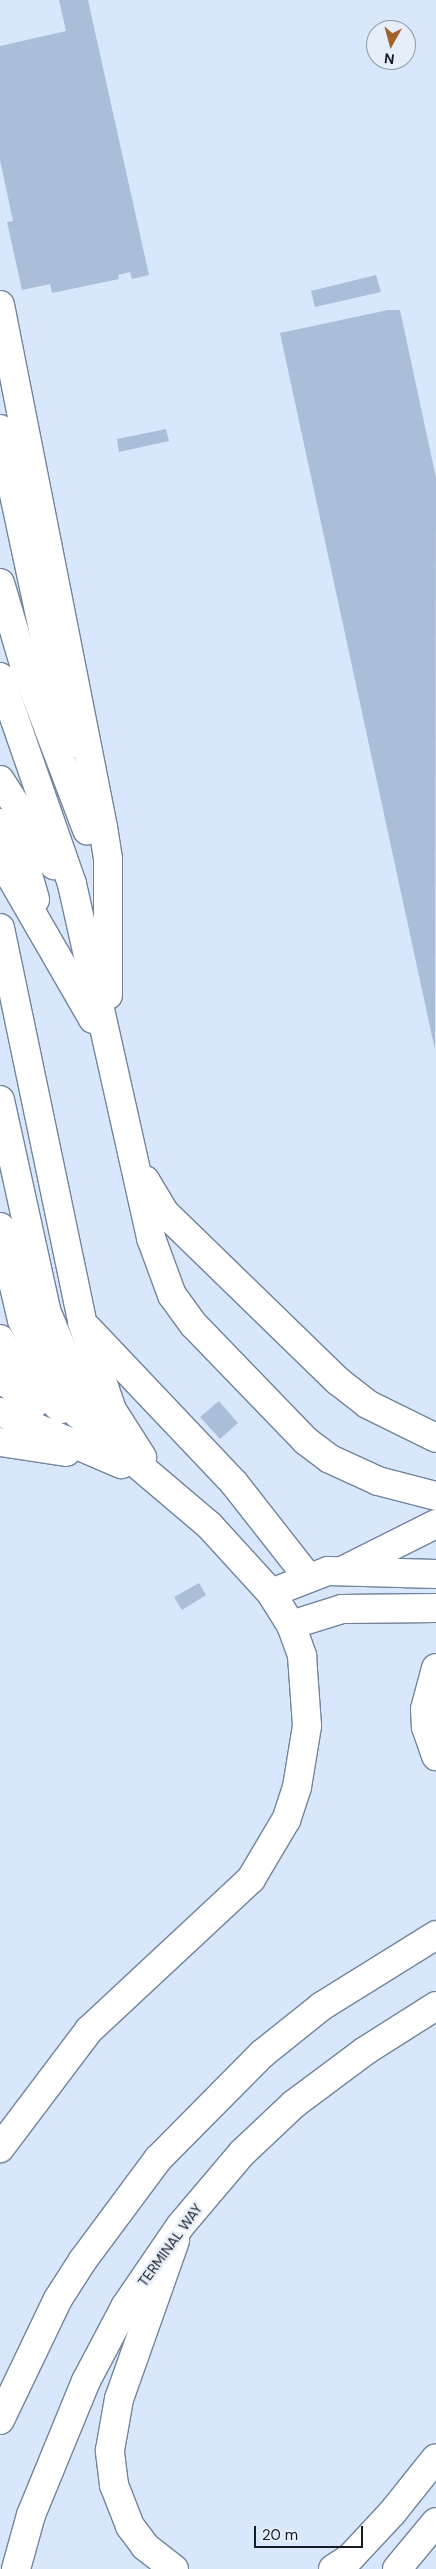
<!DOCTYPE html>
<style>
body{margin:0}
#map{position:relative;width:436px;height:2569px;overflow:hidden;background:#e6eef9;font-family:"DM Sans",sans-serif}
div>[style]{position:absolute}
.built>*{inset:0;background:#d8e7fb}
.building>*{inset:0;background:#abbed9}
.roads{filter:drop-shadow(1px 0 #72849d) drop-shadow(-1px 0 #72849d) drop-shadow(0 1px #72849d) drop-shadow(0 -1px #72849d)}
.minor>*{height:28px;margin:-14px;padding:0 14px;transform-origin:14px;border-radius:14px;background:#fff}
.major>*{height:28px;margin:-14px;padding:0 14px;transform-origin:14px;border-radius:14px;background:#fff}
span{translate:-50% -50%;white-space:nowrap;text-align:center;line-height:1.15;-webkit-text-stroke:4.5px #e6eef9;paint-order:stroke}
.street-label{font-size:14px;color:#151c26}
.north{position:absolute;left:366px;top:20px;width:50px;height:50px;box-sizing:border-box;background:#e6eef9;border:1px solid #929aa5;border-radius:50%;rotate:187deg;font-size:14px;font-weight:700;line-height:20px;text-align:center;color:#151c26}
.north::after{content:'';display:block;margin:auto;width:18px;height:22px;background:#a2632a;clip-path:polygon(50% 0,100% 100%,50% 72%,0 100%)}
.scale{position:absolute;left:254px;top:2526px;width:109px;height:22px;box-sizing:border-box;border:2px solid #151c26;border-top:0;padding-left:6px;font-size:15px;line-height:18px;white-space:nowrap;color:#151c26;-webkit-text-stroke:4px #e6eef9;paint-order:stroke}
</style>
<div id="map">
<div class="built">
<div style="clip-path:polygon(evenodd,0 0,436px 0,436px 2569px,0 2569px,0 0,376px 30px,406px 30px,406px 60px,376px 60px,376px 30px)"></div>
</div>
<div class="building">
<div style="clip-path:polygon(59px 0,88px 0,149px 275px,132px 279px,130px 272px,118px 275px,119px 279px,52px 293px,50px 284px,22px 290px,7px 222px,13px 221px,0 160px,0 46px,66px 31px)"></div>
<div style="clip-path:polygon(376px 275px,381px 292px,315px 307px,311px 291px)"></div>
<div style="clip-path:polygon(388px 310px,400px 310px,436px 478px,435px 1050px,280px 333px)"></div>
<div style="clip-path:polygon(166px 429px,169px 441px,119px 452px,117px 439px)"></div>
<div style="clip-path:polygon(219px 1401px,238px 1423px,220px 1439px,200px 1417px)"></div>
<div style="clip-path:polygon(199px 1583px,206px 1595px,182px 1610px,174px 1597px)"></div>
</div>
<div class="roads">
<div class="minor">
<div style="left:0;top:305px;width:532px;rotate:78.84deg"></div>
<div style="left:103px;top:827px;width:32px;rotate:81deg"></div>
<div style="left:108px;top:859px;width:136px;rotate:90deg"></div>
<div style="left:0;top:429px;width:323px;rotate:77.9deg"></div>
<div style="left:0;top:583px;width:84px;rotate:73.5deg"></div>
<div style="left:24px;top:664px;width:178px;rotate:69.2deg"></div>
<div style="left:0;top:677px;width:219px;rotate:70.8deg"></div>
<div style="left:72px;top:884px;width:363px;rotate:77.4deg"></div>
<div style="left:151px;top:1238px;width:61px;rotate:69.8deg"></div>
<div style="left:172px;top:1295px;width:37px;rotate:54deg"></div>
<div style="left:194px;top:1325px;width:161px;rotate:46deg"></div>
<div style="left:306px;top:1441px;width:30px;rotate:37deg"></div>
<div style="left:330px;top:1459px;width:53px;rotate:24.6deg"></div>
<div style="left:378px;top:1481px;width:60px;rotate:14.5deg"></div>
<div style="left:0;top:780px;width:101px;rotate:57.6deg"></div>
<div style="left:0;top:823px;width:41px;rotate:55.9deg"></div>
<div style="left:23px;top:857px;width:44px;rotate:74.1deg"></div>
<div style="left:0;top:858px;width:186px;rotate:60deg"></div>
<div style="left:0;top:928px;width:402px;rotate:78.2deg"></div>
<div style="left:82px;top:1322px;width:93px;rotate:71.2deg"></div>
<div style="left:112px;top:1410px;width:56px;rotate:57.4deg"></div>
<div style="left:0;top:1100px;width:218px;rotate:77.6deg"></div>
<div style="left:47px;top:1313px;width:75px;rotate:67.2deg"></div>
<div style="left:76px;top:1382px;width:30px;rotate:60deg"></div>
<div style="left:145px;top:1180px;width:37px;rotate:59deg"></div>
<div style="left:164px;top:1212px;width:243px;rotate:44.2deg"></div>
<div style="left:338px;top:1381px;width:37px;rotate:38deg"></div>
<div style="left:367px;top:1404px;width:77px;rotate:26.2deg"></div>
<div style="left:0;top:1227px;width:96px;rotate:76.7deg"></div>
<div style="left:22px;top:1320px;width:74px;rotate:62.7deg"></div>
<div style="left:56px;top:1386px;width:36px;rotate:52deg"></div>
<div style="left:78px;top:1414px;width:172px;rotate:40.3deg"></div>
<div style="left:209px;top:1525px;width:92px;rotate:47.6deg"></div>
<div style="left:271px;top:1593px;width:38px;rotate:58deg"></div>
<div style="left:291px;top:1625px;width:33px;rotate:70deg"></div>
<div style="left:302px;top:1656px;width:70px;rotate:85.9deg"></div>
<div style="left:307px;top:1726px;width:62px;rotate:99.3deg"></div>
<div style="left:297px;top:1787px;width:35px;rotate:108deg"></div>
<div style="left:286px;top:1820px;width:69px;rotate:120.7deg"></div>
<div style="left:251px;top:1879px;width:221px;rotate:137deg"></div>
<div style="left:89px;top:2030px;width:148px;rotate:127deg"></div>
<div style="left:88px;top:1329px;width:212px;rotate:46.5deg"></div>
<div style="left:234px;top:1483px;width:118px;rotate:51.9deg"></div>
<div style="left:0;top:1339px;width:33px;rotate:59deg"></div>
<div style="left:17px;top:1367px;width:61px;rotate:43.7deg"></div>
<div style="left:0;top:1378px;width:43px;rotate:37.4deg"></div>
<div style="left:0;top:1412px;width:132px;rotate:23.3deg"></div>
<div style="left:0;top:1442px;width:67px;rotate:8.6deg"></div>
<div style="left:346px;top:1569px;width:101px;rotate:-26.6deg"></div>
<div style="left:271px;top:1593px;width:61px;rotate:-21.1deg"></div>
<div style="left:328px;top:1571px;width:108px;rotate:1.6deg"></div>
<div style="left:291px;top:1625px;width:53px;rotate:-17.4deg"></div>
<div style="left:342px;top:1609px;width:94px;rotate:-0.6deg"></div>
<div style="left:436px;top:1668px;width:42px;rotate:105deg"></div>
<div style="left:425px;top:1709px;width:18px;rotate:87deg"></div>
<div style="left:426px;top:1727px;width:31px;rotate:71deg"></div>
<div style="left:174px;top:2569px;width:37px;rotate:-142deg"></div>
<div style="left:145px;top:2546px;width:25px;rotate:-127deg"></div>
<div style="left:130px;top:2526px;width:44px;rotate:-111.3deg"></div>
<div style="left:114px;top:2485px;width:35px;rotate:-97deg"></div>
<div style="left:110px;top:2450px;width:52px;rotate:-80deg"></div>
<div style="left:119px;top:2399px;width:168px;rotate:-70.5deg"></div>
<div style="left:333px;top:2569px;width:20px;rotate:-33deg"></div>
<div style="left:350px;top:2558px;width:62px;rotate:-47deg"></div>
<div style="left:392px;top:2513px;width:70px;rotate:-51.3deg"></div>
<div style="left:397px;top:2569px;width:61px;rotate:-50.3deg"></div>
</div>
<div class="major">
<div style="left:0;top:2420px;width:134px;rotate:-64.4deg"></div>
<div style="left:58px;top:2299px;width:46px;rotate:-57.3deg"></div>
<div style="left:83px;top:2260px;width:126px;rotate:-53.4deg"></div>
<div style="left:158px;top:2159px;width:148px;rotate:-45.3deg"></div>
<div style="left:262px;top:2054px;width:77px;rotate:-38.7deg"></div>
<div style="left:322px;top:2006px;width:134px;rotate:-31.9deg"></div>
<div style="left:16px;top:2569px;width:56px;rotate:-74.5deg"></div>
<div style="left:31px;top:2515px;width:145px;rotate:-67.7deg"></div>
<div style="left:86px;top:2381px;width:84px;rotate:-62.2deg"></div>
<div style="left:125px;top:2307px;width:99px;rotate:-55.7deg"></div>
<div style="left:181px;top:2225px;width:94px;rotate:-49.7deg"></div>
<div style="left:242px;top:2153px;width:71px;rotate:-43.3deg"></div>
<div style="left:294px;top:2104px;width:89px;rotate:-36.7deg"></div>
<div style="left:365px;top:2051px;width:84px;rotate:-32.4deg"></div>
</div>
</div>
<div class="street-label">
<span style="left:170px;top:2245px;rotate:-54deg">TERMINAL WAY</span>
</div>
<div class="north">N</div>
<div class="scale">20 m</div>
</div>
